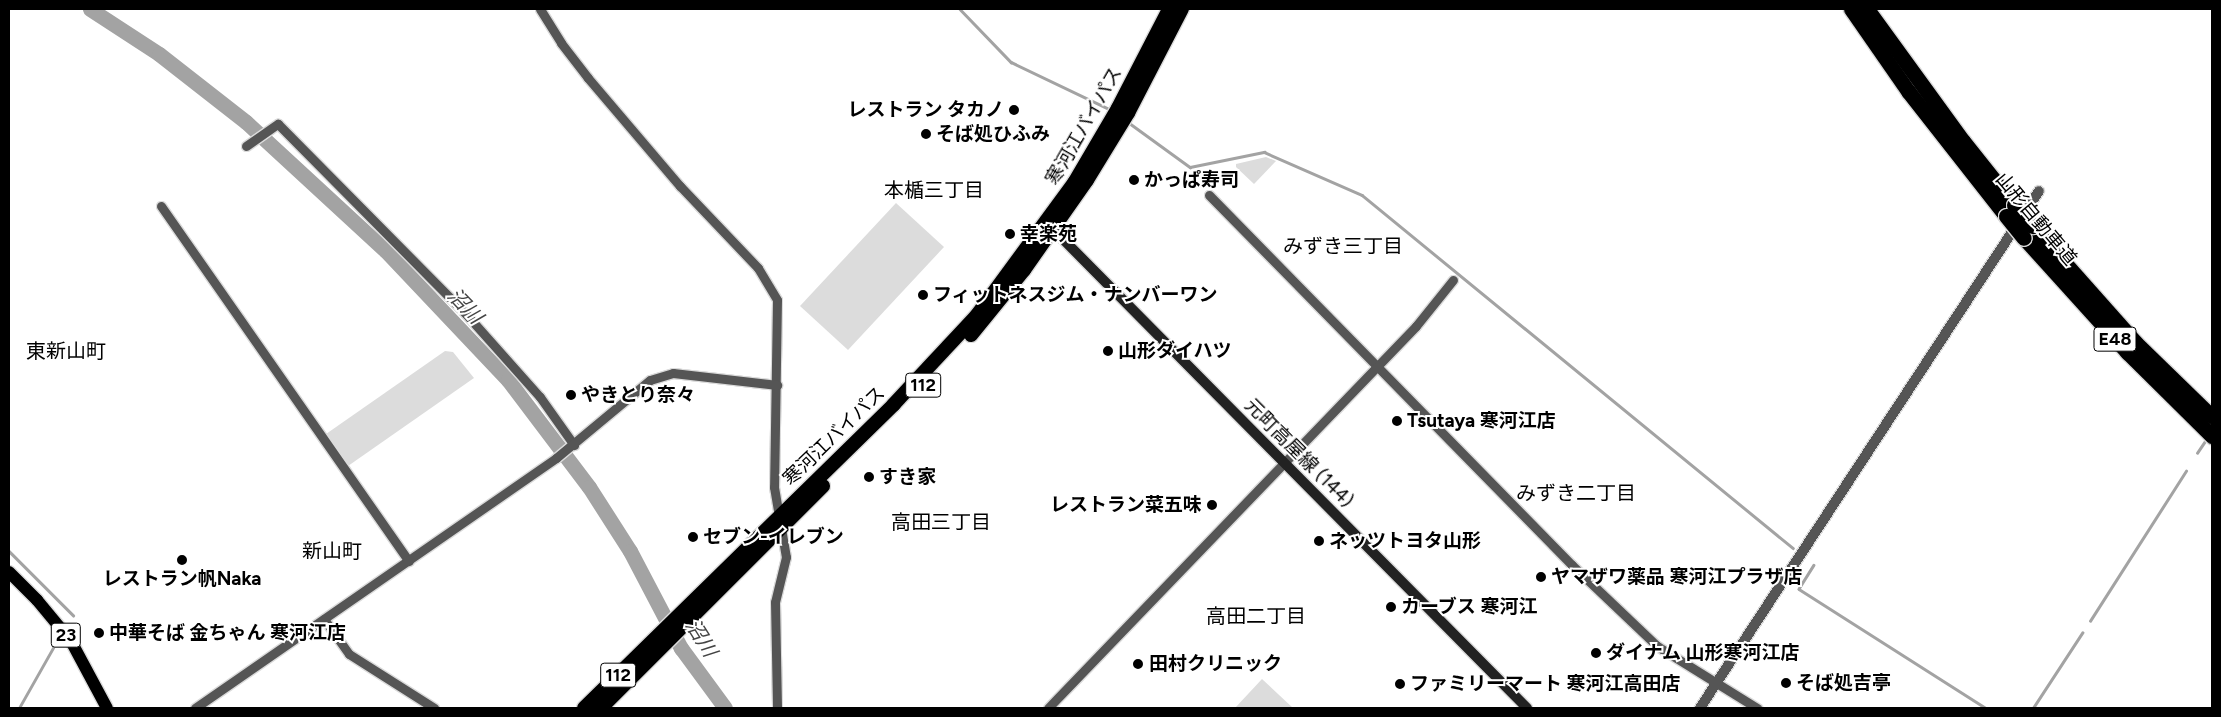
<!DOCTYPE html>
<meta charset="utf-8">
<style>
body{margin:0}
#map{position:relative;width:2221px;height:717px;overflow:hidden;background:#fff;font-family:Figtree,"Noto Sans JP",sans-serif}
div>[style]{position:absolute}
.green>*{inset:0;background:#dcdcdc}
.stream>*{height:2.5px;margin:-1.25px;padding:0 1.25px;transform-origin:1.25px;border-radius:1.25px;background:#a3a3a3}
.river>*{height:15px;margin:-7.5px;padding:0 7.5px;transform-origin:7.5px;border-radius:7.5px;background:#a3a3a3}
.roads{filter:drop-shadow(1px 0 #dbdbdb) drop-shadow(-1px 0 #dbdbdb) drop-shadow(0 1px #dbdbdb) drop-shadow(0 -1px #dbdbdb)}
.minor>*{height:9px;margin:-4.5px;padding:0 4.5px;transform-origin:4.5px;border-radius:4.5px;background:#555}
.tertiary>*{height:10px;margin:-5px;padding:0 5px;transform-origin:5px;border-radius:5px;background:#555}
.secondary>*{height:10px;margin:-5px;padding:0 5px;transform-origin:5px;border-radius:5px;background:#222}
.primary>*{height:12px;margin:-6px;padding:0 6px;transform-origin:6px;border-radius:6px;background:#000}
.trunk>*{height:14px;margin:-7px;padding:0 7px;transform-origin:7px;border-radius:7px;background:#000}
.motorway>*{height:15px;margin:-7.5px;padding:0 7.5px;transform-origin:7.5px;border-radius:7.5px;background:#000}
.bridges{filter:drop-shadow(1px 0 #dbdbdb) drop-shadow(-1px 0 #dbdbdb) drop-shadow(0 1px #dbdbdb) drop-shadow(0 -1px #dbdbdb)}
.motorway-bridge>*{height:15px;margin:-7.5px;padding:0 7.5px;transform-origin:7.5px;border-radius:7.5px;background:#000}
.dots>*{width:14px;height:14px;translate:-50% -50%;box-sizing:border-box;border:2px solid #fff;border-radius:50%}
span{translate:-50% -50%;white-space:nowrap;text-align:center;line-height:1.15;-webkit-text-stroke:4px #fff;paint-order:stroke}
.shield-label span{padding:1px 4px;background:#fff;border:1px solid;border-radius:4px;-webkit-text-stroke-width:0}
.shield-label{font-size:18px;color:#000;font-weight:700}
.poi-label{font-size:19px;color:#000;font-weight:700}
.right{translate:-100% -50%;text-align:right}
.left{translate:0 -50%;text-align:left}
.street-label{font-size:19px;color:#000}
.neighbourhood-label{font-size:20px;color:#000}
.water-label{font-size:20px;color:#444;font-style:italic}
.frame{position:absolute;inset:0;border:10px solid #000;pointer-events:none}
</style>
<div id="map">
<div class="green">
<div style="clip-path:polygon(1266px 157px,1276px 161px,1254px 184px,1236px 167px,1236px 164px)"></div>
<div style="clip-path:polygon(896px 203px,944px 247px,848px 350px,800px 306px)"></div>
<div style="clip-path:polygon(445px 351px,453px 352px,474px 378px,348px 466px,326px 434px)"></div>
<div style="clip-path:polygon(1262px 679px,1293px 708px,1235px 708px)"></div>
</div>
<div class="stream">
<div style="left:960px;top:9px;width:74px;rotate:46.1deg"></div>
<div style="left:1011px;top:62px;width:111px;rotate:25.6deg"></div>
<div style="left:1128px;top:122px;width:77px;rotate:36deg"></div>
<div style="left:1190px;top:167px;width:76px;rotate:-11.5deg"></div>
<div style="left:1264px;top:152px;width:107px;rotate:23.7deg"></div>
<div style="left:1362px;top:195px;width:557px;rotate:39.32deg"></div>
<div style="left:2197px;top:453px;width:14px;rotate:-56deg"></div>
<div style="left:9px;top:551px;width:91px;rotate:45deg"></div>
<div style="left:1814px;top:565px;width:28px;rotate:122deg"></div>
<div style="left:1799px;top:589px;width:222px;rotate:32.5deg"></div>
<div style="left:2090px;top:621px;width:178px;rotate:-57.4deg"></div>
<div style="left:19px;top:708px;width:69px;rotate:-60.5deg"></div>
<div style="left:2033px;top:708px;width:90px;rotate:-56.8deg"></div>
</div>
<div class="river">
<div style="left:90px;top:9px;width:82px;rotate:33.1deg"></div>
<div style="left:159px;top:54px;width:110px;rotate:38deg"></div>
<div style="left:246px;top:122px;width:190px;rotate:42.7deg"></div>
<div style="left:386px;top:251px;width:178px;rotate:46.6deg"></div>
<div style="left:508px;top:380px;width:134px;rotate:52.9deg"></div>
<div style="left:589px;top:487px;width:76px;rotate:57.4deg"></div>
<div style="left:630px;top:551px;width:110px;rotate:62.3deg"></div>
<div style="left:681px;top:648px;width:74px;rotate:53.7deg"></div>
</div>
<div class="roads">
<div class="minor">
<div style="left:540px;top:9px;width:40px;rotate:58deg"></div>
<div style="left:561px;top:43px;width:44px;rotate:52.4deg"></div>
<div style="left:588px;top:78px;width:142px;rotate:49.6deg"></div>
<div style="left:680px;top:186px;width:113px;rotate:46.4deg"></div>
<div style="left:758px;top:268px;width:37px;rotate:59deg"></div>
<div style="left:777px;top:300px;width:187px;rotate:90.9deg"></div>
<div style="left:774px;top:487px;width:71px;rotate:80.3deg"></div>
<div style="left:786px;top:557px;width:46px;rotate:103.7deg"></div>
<div style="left:775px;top:602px;width:106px;rotate:88.9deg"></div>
<div style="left:246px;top:146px;width:39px;rotate:-35deg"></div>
<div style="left:278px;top:124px;width:267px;rotate:45.3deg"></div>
<div style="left:466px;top:314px;width:111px;rotate:48.3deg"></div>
<div style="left:540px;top:397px;width:59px;rotate:54.7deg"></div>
<div style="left:1209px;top:195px;width:518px;rotate:45.55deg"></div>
<div style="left:1572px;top:565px;width:117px;rotate:43.6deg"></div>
<div style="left:1657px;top:646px;width:118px;rotate:31.8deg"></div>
<div style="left:161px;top:206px;width:433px;rotate:55.1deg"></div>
<div style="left:324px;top:619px;width:43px;rotate:54.5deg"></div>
<div style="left:349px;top:654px;width:101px;rotate:32.4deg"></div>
<div style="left:195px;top:708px;width:439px;rotate:-34.7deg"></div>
<div style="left:556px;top:458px;width:122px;rotate:-39.7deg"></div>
<div style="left:650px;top:380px;width:24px;rotate:-17deg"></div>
<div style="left:673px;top:373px;width:105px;rotate:6.6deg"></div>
<div style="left:1048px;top:708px;width:530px;rotate:-46.07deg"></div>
<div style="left:1416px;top:326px;width:59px;rotate:-51.2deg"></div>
</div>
<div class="tertiary">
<div style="left:1700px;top:708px;width:618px;rotate:-56.75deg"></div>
</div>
<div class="secondary">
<div style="left:1048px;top:224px;width:681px;rotate:45.3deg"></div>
</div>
<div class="primary">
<div style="left:9px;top:572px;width:40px;rotate:45deg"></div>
<div style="left:37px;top:600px;width:53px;rotate:50.3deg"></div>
<div style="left:71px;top:641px;width:76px;rotate:61.8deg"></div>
</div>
<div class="trunk">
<div style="left:971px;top:335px;width:84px;rotate:-50.8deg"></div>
<div style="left:1024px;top:270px;width:110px;rotate:-55deg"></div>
<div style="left:1087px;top:180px;width:79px;rotate:-58.5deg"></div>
<div style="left:1128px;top:113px;width:117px;rotate:-62.6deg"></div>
<div style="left:584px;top:708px;width:434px;rotate:-44.4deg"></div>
<div style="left:894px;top:404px;width:122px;rotate:-47deg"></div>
<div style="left:977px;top:315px;width:164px;rotate:-53.7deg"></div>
<div style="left:1074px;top:183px;width:87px;rotate:-59.6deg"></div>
<div style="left:1118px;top:108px;width:111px;rotate:-62.7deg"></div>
<div style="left:601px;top:708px;width:314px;rotate:-45deg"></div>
</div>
<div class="motorway">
<div style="left:1851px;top:9px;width:100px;rotate:55.2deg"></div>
<div style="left:1908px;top:91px;width:159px;rotate:51.9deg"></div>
<div style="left:1867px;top:9px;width:163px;rotate:54deg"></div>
<div style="left:1963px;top:141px;width:82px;rotate:51.4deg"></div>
<div style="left:2032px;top:226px;width:155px;rotate:48.4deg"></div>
<div style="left:2135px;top:342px;width:107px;rotate:44.2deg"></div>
<div style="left:2024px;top:238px;width:154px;rotate:47.9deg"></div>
<div style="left:2127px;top:352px;width:120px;rotate:44.7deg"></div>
</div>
</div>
<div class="bridges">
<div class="motorway-bridge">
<div style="left:2014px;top:205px;width:28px;rotate:49deg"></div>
<div style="left:2006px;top:216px;width:28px;rotate:51deg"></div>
</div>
</div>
<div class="dots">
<div style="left:1014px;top:110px;background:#000"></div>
<div style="left:926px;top:134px;background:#000"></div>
<div style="left:1134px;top:180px;background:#000"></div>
<div style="left:1010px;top:234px;background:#000"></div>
<div style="left:923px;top:295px;background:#000"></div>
<div style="left:1108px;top:351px;background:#000"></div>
<div style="left:571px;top:395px;background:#000"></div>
<div style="left:1397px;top:421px;background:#000"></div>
<div style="left:869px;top:477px;background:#000"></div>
<div style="left:1212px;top:505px;background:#000"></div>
<div style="left:693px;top:537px;background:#000"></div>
<div style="left:1319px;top:541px;background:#000"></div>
<div style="left:182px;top:560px;background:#000"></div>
<div style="left:1541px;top:577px;background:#000"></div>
<div style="left:1391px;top:607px;background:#000"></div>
<div style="left:99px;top:633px;background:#000"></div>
<div style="left:1596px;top:653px;background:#000"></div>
<div style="left:1138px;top:664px;background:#000"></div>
<div style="left:1786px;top:683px;background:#000"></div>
<div style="left:1400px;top:684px;background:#000"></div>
</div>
<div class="shield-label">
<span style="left:2115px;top:339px">E48</span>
<span style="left:923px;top:385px">112</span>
<span style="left:66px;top:635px">23</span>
<span style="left:618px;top:675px">112</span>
</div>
<div class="poi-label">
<span class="right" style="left:1004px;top:110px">レストラン タカノ</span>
<span class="left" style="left:936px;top:134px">そば処ひふみ</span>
<span class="left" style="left:1144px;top:180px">かっぱ寿司</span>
<span class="left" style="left:1020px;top:234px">幸楽苑</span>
<span class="left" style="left:933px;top:295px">フィットネスジム・ナンバーワン</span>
<span class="left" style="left:1118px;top:351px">山形ダイハツ</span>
<span class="left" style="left:581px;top:395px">やきとり奈々</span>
<span class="left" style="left:1407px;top:421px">Tsutaya 寒河江店</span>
<span class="left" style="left:879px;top:477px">すき家</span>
<span class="right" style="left:1202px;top:505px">レストラン菜五味</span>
<span class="left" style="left:703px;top:537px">セブン-イレブン</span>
<span class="left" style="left:1329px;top:541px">ネッツトヨタ山形</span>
<span class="left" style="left:1551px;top:577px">ヤマザワ薬品 寒河江プラザ店</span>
<span style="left:182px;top:579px">レストラン帆Naka</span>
<span class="left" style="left:1401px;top:607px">カーブス 寒河江</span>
<span class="left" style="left:109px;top:633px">中華そば 金ちゃん 寒河江店</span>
<span class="left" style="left:1606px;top:653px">ダイナム 山形寒河江店</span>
<span class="left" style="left:1149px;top:664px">田村クリニック</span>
<span class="left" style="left:1796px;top:683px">そば処吉亭</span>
<span class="left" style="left:1410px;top:684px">ファミリーマート 寒河江高田店</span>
</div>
<div class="street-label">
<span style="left:1084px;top:126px;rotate:-60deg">寒河江バイパス</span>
<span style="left:2036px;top:219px;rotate:50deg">山形自動車道</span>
<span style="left:834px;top:436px;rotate:-44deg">寒河江バイパス</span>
<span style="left:1299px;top:453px;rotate:45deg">元町高屋線 (144)</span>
</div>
<div class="neighbourhood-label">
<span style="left:934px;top:190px">本楯三丁目</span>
<span style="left:1343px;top:246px">みずき三丁目</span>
<span style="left:66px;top:351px">東新山町</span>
<span style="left:1576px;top:493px">みずき二丁目</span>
<span style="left:941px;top:522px">高田三丁目</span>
<span style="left:332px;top:551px">新山町</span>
<span style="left:1256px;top:616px">高田二丁目</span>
</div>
<div class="water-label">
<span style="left:465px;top:306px;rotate:46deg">沼川</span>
<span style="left:701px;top:638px;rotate:58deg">沼川</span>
</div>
<div class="frame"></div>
</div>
